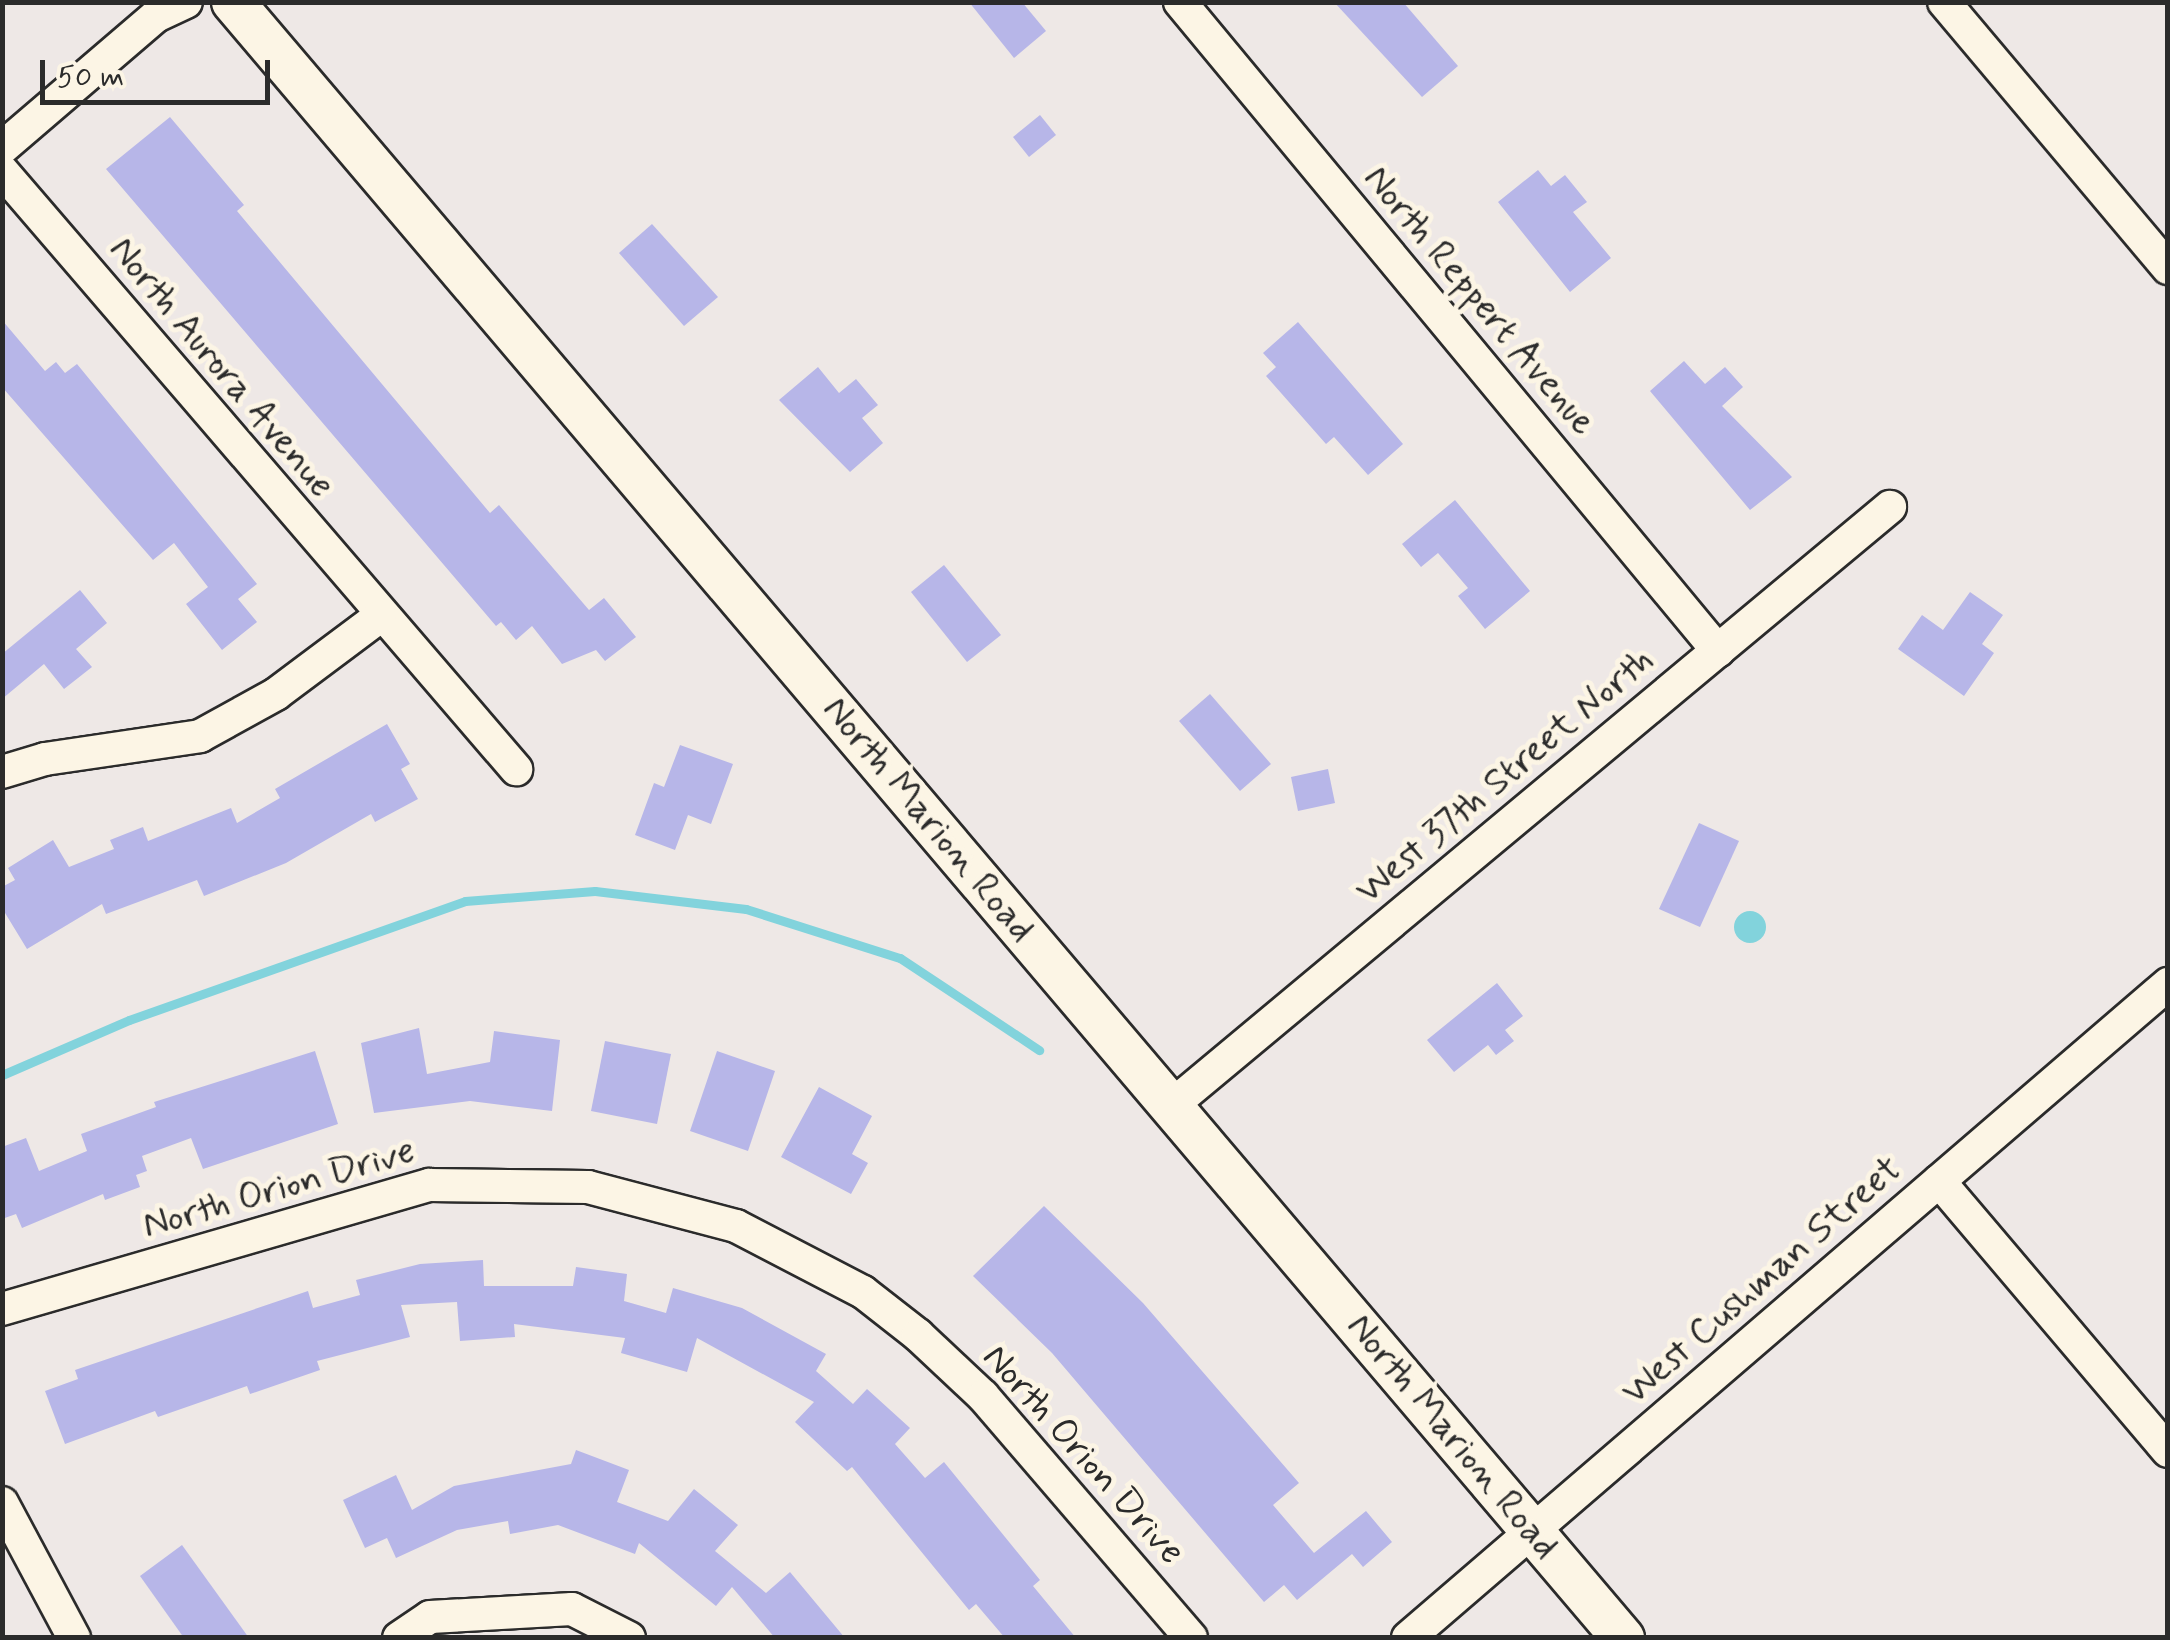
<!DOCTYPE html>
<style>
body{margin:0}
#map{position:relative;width:2170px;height:1640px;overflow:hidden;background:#eee8e6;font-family:Mynerve,sans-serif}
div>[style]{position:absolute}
.water>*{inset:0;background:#82d3dc}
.round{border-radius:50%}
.stream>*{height:9px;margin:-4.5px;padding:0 4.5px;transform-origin:4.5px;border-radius:4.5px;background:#82d3dc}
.building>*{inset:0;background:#b7b6e8}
.roads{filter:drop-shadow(2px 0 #2b2b2b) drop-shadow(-2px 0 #2b2b2b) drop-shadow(0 2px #2b2b2b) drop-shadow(0 -2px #2b2b2b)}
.minor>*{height:32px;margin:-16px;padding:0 16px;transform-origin:16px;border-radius:16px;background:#fcf5e5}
.major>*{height:42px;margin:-21px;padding:0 21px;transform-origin:21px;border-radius:21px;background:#fcf5e5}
span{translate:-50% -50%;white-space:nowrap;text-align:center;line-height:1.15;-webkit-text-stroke:10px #fcf5e5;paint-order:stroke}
.street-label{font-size:38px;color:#2b2b2b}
.frame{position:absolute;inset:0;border:5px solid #2b2b2b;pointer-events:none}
.scale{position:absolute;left:40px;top:60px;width:230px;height:45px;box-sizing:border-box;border:5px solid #2b2b2b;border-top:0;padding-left:12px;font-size:30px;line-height:35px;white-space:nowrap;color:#2b2b2b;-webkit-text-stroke:8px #fcf5e5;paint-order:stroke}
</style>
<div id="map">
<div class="water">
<div class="round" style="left:1734px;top:911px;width:32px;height:32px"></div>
</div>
<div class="stream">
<div style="left:2px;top:1075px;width:138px;rotate:-23.4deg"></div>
<div style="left:129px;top:1020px;width:356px;rotate:-19.5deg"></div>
<div style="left:465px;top:901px;width:130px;rotate:-4.4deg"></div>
<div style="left:595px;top:891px;width:152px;rotate:6.8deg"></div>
<div style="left:746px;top:909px;width:162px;rotate:17.7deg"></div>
<div style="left:900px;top:958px;width:167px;rotate:33.5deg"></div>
</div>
<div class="building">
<div style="clip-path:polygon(969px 2px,1022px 2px,1046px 31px,1014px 58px)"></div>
<div style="clip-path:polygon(1334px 2px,1403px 2px,1458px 66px,1422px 97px)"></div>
<div style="clip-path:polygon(1040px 115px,1056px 135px,1029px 157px,1013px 137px)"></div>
<div style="clip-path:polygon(170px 117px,244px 205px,237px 211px,490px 513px,499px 505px,589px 610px,604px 598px,636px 637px,605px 661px,596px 650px,562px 664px,532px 626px,516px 640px,501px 622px,496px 626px,106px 169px)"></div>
<div style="clip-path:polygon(1538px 170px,1551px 186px,1565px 175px,1587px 202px,1573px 212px,1611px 258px,1570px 292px,1498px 202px)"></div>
<div style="clip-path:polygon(652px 224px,718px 297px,684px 326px,619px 253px)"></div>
<div style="clip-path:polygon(2px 320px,45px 371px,56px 362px,65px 373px,77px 364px,257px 584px,238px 599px,257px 622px,222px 650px,186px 604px,208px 587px,174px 543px,153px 560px,2px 387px)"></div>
<div style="clip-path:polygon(1298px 322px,1403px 444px,1368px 475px,1334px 437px,1326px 444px,1266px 376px,1276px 367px,1263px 353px)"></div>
<div style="clip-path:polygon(1684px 361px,1705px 384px,1725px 367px,1743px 387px,1722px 406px,1792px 477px,1750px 510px,1650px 391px)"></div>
<div style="clip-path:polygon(818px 367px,839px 393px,856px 379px,878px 405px,862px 418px,883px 443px,850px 472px,779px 400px)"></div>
<div style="clip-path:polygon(1455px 500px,1530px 591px,1485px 629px,1458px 596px,1468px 588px,1438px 553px,1421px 567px,1402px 544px)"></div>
<div style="clip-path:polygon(944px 565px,1001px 635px,967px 662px,911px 592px)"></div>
<div style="clip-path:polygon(80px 590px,107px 623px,76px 649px,92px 667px,64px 689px,44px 664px,2px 699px,2px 654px)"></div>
<div style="clip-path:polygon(1970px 592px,2003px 615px,1982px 644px,1994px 653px,1964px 696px,1898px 649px,1922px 615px,1943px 630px)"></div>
<div style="clip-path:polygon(1210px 694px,1271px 764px,1240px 791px,1179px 721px)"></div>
<div style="clip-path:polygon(387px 724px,410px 764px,401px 769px,418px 799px,375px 822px,371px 814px,286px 863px,204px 896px,197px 880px,106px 914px,102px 904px,27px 949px,2px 908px,2px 887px,15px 880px,8px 868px,53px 840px,69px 867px,114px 849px,110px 840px,143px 827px,148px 841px,231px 808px,237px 823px,280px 798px,275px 789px)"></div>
<div style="clip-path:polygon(680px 745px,733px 764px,711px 824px,688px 815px,675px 850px,635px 835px,654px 783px,664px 787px)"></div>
<div style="clip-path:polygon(1328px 769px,1335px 803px,1298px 811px,1291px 777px)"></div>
<div style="clip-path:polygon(1699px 823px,1739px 841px,1700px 927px,1659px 909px)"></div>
<div style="clip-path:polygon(1497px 983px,1523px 1016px,1505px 1030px,1514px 1041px,1496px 1055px,1488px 1045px,1454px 1072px,1427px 1040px)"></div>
<div style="clip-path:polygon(419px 1028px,427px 1074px,490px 1062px,494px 1031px,560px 1040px,552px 1111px,470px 1101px,374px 1113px,361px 1043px)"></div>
<div style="clip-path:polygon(605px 1041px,671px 1054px,657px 1124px,591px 1111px)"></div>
<div style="clip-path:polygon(315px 1051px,338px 1124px,203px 1169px,191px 1138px,142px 1156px,147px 1171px,136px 1175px,140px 1187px,105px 1200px,103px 1194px,22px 1228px,16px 1214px,2px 1219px,2px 1147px,26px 1138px,39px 1171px,87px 1151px,81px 1134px,156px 1107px,154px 1102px)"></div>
<div style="clip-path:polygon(717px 1051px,775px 1071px,748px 1151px,690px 1131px)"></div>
<div style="clip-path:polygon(819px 1087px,872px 1116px,852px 1154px,868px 1163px,851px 1194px,781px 1157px)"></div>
<div style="clip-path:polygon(1044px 1206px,1143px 1303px,1299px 1483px,1273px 1505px,1314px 1553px,1366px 1511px,1392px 1542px,1363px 1567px,1352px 1554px,1297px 1600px,1284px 1585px,1264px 1602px,1052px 1353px,973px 1276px)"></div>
<div style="clip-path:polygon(483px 1260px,484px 1286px,573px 1286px,576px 1267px,627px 1274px,624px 1301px,666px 1313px,673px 1288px,742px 1308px,826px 1354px,816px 1371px,853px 1404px,867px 1389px,910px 1428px,895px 1444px,925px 1478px,944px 1462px,1040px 1580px,1033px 1586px,1076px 1638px,1005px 1638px,976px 1604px,969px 1610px,852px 1467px,847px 1471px,795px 1422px,814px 1402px,697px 1338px,687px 1372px,621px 1353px,625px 1338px,514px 1324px,515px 1337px,460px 1341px,457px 1302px,401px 1305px,410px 1337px,317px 1361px,320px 1370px,250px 1394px,247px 1386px,158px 1417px,155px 1411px,65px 1444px,45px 1391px,78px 1379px,75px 1370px,308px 1291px,313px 1308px,360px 1295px,356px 1280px,420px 1264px)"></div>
<div style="clip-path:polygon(576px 1450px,629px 1470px,617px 1502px,668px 1521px,694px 1489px,738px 1525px,715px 1551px,766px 1593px,790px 1572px,845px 1638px,775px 1638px,732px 1587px,716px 1606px,639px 1543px,635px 1554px,558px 1525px,510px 1534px,508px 1521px,457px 1530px,396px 1558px,387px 1538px,365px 1548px,343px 1500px,396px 1475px,412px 1510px,454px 1486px,571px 1464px)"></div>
<div style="clip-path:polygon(182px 1545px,249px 1638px,184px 1638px,140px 1576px)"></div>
</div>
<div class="roads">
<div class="minor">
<div style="left:1180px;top:2px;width:843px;rotate:50.34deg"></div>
<div style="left:1944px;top:2px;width:348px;rotate:49.9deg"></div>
<div style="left:2px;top:148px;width:203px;rotate:-40.6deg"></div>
<div style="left:156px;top:16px;width:33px;rotate:-25deg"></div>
<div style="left:2px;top:171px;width:789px;rotate:49.32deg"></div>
<div style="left:2px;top:772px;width:45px;rotate:-16.8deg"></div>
<div style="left:45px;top:759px;width:157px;rotate:-8.4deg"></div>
<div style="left:200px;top:736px;width:87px;rotate:-28.9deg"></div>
<div style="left:276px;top:694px;width:129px;rotate:-36.8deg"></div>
<div style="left:1171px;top:1106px;width:936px;rotate:-39.8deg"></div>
<div style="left:1939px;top:1181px;width:354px;rotate:49.7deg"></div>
<div style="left:2px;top:1309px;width:445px;rotate:-16.2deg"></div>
<div style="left:429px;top:1185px;width:159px;rotate:0.7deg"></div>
<div style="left:588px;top:1187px;width:153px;rotate:14.8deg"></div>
<div style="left:736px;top:1226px;width:143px;rotate:27.5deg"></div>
<div style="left:863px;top:1292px;width:70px;rotate:38deg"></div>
<div style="left:918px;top:1335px;width:89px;rotate:43.2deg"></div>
<div style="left:983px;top:1396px;width:319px;rotate:49.3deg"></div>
<div style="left:2px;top:1503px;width:153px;rotate:61.9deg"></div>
<div style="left:399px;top:1638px;width:37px;rotate:-34deg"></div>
<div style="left:430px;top:1617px;width:142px;rotate:-3.2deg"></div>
<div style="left:572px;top:1609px;width:64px;rotate:27deg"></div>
<div style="left:1408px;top:1638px;width:1003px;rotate:-40.71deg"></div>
</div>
<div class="major">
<div style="left:233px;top:2px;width:2147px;rotate:49.65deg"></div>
</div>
</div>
<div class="street-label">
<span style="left:1479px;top:301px;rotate:50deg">North Reppert Avenue</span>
<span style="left:221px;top:368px;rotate:50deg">North Aurora Avenue</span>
<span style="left:1505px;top:776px;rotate:-40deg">West 37th Street North</span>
<span style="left:928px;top:820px;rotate:50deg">North Marion Road</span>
<span style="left:279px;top:1189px;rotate:-16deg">North Orion Drive</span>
<span style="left:1762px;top:1281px;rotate:-41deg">West Cushman Street</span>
<span style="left:1452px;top:1437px;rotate:50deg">North Marion Road</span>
<span style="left:1083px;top:1455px;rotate:48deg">North Orion Drive</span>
</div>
<div class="frame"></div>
<div class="scale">50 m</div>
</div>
